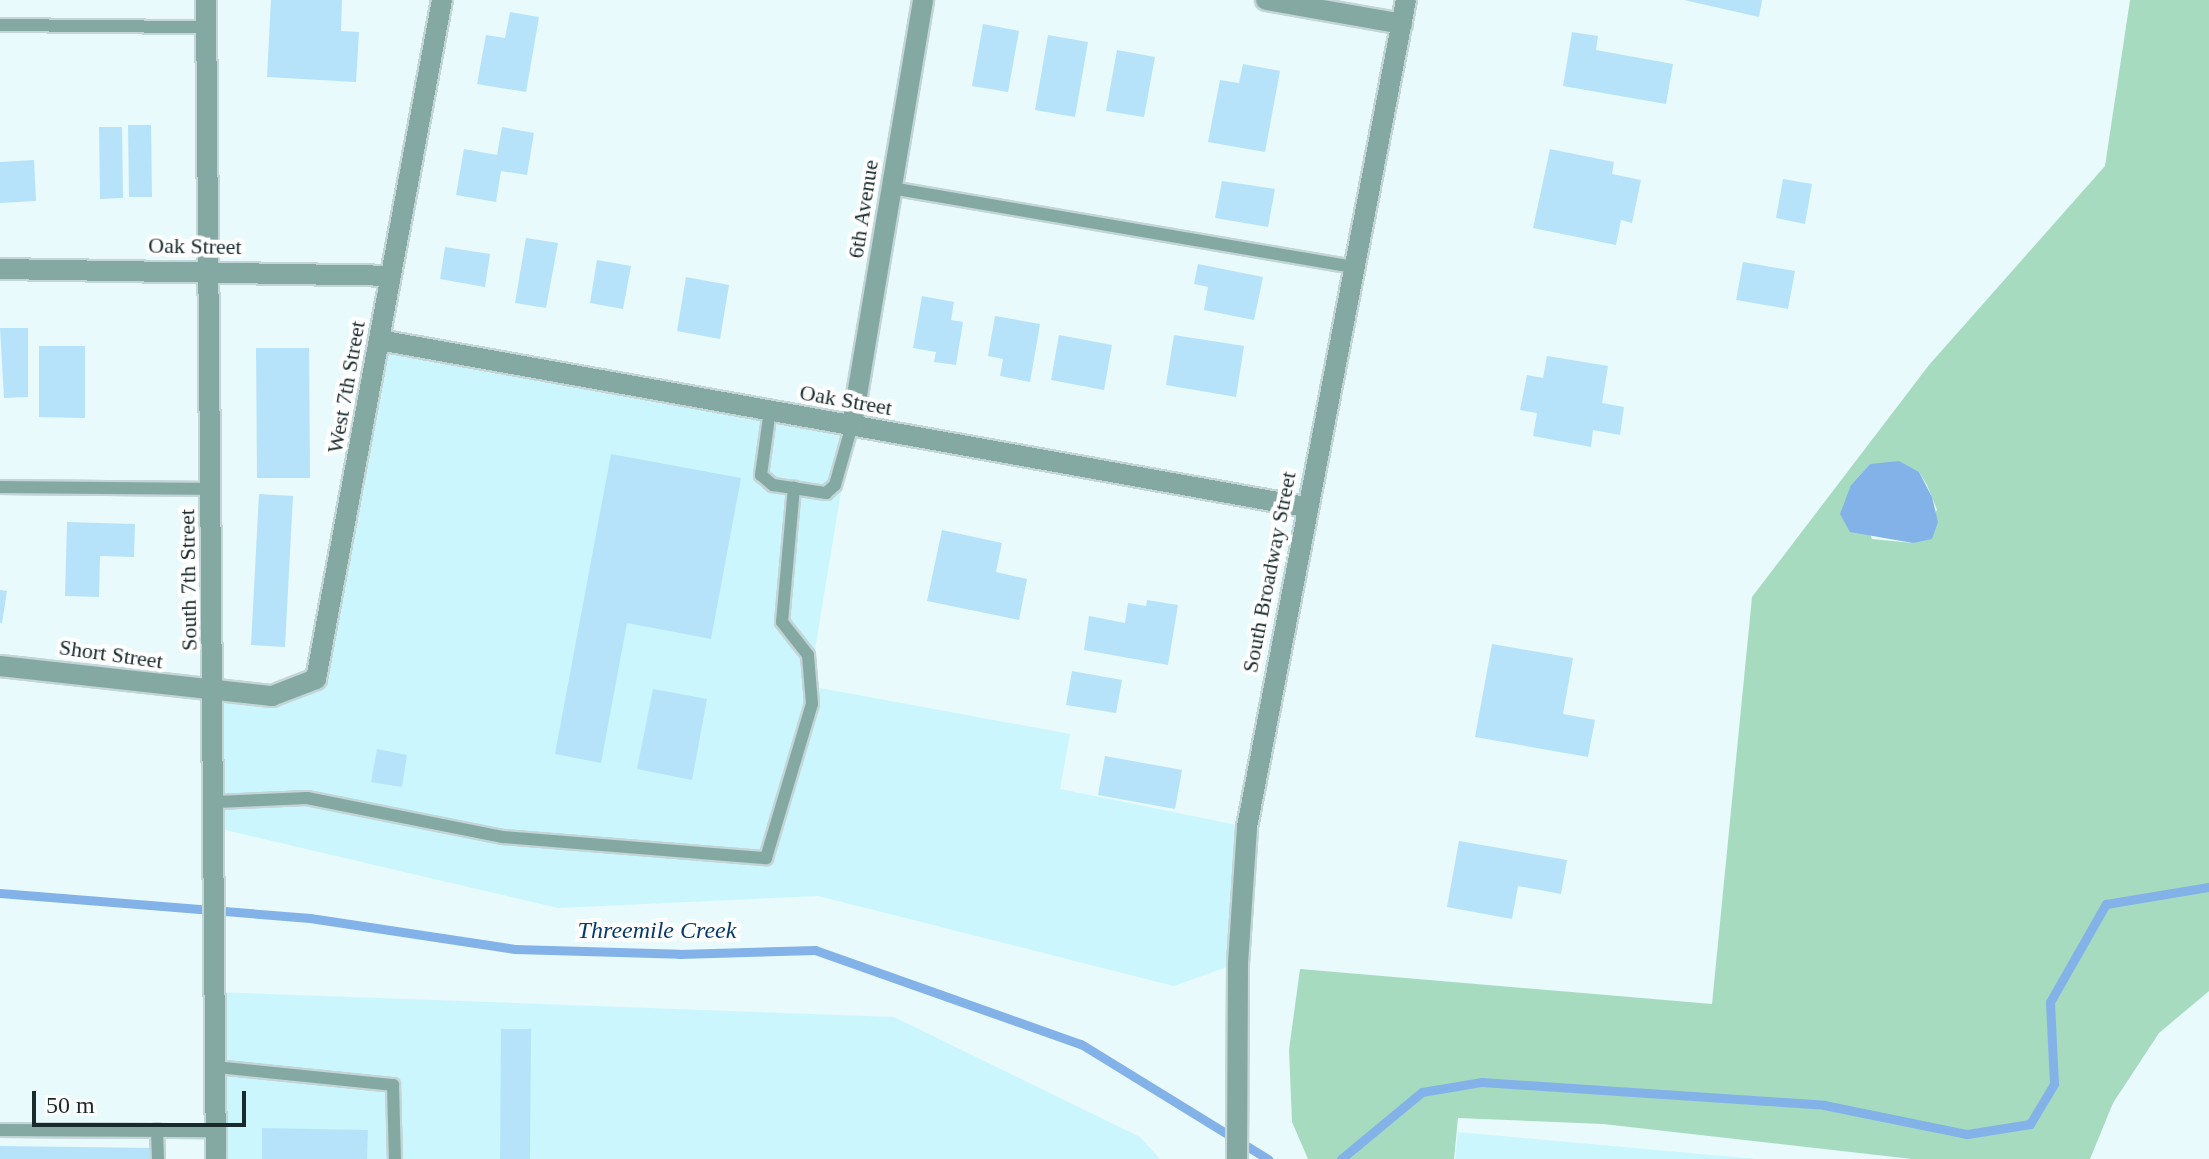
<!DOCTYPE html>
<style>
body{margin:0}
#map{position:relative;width:2209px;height:1159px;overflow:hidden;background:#e8fafc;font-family:"Times New Roman",serif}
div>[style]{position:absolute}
.built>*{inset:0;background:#cbf6fd}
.green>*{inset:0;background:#a6dbc0}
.water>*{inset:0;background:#83b2e8}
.stream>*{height:9px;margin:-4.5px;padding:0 4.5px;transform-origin:4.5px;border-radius:4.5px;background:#83b2e8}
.building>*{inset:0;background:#b6e3fa}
.roads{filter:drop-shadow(2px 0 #c3d5d7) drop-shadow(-2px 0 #c3d5d7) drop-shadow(0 2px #c3d5d7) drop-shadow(0 -2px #c3d5d7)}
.service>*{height:12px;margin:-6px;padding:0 6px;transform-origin:6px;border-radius:6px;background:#84a9a3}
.minor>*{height:20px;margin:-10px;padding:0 10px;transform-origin:10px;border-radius:10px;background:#84a9a3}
.tertiary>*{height:20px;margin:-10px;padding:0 10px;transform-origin:10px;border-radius:10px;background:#84a9a3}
span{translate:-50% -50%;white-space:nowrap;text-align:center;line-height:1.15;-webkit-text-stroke:8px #fff;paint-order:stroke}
.street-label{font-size:22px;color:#182a2c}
.water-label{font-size:24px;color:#073b6b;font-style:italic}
.scale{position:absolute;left:32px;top:1091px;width:214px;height:36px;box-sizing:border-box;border:4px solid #182a2c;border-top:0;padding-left:10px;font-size:24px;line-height:28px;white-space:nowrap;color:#182a2c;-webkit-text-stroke:6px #fff;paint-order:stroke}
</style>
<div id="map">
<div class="built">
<div style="clip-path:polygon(379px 340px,852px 425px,809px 686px,1070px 734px,1060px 789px,1247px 827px,1238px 963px,1174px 986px,818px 896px,558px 908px,217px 828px,214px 693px,272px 696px,316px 678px)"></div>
<div style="clip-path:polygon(216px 992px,894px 1017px,1140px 1137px,1160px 1159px,215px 1159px)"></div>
<div style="clip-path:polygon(1458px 1132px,1756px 1159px,1455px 1159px)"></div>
</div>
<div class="green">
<div style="clip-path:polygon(evenodd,2130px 0,2209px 0,2209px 991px,2159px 1033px,2113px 1103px,2090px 1159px,1912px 1159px,1603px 1124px,1458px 1118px,1454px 1159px,1308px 1159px,1292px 1122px,1289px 1050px,1300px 969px,1712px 1004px,1752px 597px,1929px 365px,2105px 166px,2130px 0,1870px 464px,1919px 472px,1927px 485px,1937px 510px,1913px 543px,1872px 539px,1851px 485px,1870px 464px)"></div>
</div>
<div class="water">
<div style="clip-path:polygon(1899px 461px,1919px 472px,1932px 497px,1938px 522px,1932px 539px,1913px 543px,1850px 532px,1840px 514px,1851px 485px,1870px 464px)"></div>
</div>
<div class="stream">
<div style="left:0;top:893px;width:311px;rotate:4.6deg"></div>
<div style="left:310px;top:918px;width:207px;rotate:8.6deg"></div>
<div style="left:515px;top:949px;width:164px;rotate:1.7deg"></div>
<div style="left:679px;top:954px;width:136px;rotate:-1.7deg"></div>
<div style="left:815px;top:950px;width:282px;rotate:19.5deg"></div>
<div style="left:1081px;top:1044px;width:220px;rotate:31.6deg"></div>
<div style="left:1341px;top:1159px;width:105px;rotate:-39.6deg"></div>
<div style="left:1422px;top:1092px;width:61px;rotate:-9.5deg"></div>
<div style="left:1482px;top:1082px;width:343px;rotate:3.8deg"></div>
<div style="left:1824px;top:1105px;width:146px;rotate:11.5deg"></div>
<div style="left:1967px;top:1134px;width:64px;rotate:-9deg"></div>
<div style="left:2030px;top:1124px;width:47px;rotate:-59deg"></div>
<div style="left:2054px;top:1084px;width:82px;rotate:-92.8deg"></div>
<div style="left:2050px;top:1002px;width:113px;rotate:-60.3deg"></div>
<div style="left:2106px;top:904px;width:104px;rotate:-9.4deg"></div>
</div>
<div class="building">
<div style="clip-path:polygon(271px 0,342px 0,341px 31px,359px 32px,356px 82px,267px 77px)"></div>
<div style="clip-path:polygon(1684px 0,1762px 0,1759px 17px)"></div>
<div style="clip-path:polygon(510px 12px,539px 17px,526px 92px,477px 84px,486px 35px,505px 38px)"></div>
<div style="clip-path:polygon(983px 24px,1019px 31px,1008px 92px,972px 86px)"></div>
<div style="clip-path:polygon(1572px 32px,1598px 36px,1596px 50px,1673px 64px,1666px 104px,1563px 86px)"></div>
<div style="clip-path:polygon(1048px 35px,1088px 42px,1075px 117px,1035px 110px)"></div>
<div style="clip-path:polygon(1117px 50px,1155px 57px,1144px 117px,1106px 111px)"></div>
<div style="clip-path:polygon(1243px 64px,1280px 71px,1265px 152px,1208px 142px,1220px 80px,1239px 83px)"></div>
<div style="clip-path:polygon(128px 125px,151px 125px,152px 197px,129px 197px)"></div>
<div style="clip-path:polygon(99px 127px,122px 127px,123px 198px,100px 199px)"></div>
<div style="clip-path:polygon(502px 127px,534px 133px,527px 175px,501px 171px,496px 202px,456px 195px,464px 149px,497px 155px)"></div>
<div style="clip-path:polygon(1550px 149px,1614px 162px,1612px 174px,1641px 180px,1632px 223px,1621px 220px,1616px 245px,1533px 228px)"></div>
<div style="clip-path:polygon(34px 160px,36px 201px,0 203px,0 162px)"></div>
<div style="clip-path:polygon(1783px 179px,1812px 184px,1805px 224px,1776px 218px)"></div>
<div style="clip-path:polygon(1222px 181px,1275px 189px,1268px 227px,1215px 218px)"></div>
<div style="clip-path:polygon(526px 238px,558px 243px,546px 308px,515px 303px)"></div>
<div style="clip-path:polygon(445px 247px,490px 254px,485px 287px,440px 279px)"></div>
<div style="clip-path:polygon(597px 260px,631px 266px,623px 309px,590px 303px)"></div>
<div style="clip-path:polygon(1743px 262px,1795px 271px,1788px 309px,1736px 300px)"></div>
<div style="clip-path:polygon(1198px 264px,1263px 277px,1254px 320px,1204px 310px,1208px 287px,1194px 284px)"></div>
<div style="clip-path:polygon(686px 277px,729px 285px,720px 339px,677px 331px)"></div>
<div style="clip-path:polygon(922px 296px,954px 302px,951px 320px,963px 322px,956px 365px,934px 362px,936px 352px,913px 348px)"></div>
<div style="clip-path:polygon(995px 316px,1040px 324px,1030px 382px,1000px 376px,1003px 359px,988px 356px)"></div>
<div style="clip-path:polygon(0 328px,28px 328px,28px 397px,4px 398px)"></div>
<div style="clip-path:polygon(1059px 335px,1112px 345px,1104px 390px,1051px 380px)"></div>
<div style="clip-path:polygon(1174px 335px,1244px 346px,1236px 397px,1166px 385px)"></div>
<div style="clip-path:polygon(39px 346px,85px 346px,85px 418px,39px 417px)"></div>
<div style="clip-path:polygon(256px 348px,309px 348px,310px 478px,257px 478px)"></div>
<div style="clip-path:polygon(1547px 356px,1608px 366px,1602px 403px,1624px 407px,1620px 435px,1593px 430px,1591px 447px,1533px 436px,1537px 413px,1520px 410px,1527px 375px,1543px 378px)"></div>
<div style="clip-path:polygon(611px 454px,741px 478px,711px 639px,627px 623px,601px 763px,555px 754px)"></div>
<div style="clip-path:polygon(259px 494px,293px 496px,285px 647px,251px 645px)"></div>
<div style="clip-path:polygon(67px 522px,135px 524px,134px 557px,100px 556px,99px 597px,65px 596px)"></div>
<div style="clip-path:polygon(942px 530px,1002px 543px,996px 572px,1027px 579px,1019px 620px,927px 601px)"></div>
<div style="clip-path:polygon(0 590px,7px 591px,2px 623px,0 623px)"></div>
<div style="clip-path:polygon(1147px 600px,1178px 605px,1168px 665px,1084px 650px,1089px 616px,1125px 623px,1128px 603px,1146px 606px)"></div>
<div style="clip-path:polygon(1492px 644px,1573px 658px,1563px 714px,1595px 720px,1588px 757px,1475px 737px)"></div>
<div style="clip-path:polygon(1072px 671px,1122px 680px,1116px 713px,1066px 705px)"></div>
<div style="clip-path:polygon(653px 689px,707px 699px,692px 780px,637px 769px)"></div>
<div style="clip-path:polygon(377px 749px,407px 755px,402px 787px,371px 782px)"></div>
<div style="clip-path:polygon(1105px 756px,1182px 770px,1175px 809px,1098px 795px)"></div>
<div style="clip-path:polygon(1459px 841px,1567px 860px,1561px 894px,1518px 886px,1512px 919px,1447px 907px)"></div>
<div style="clip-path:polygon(501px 1029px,531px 1029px,530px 1159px,500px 1159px)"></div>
<div style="clip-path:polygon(262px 1128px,368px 1130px,367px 1159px,262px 1159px)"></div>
<div style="clip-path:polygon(0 1146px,155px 1148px,154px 1159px,0 1159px)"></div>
</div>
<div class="roads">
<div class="service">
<div style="left:0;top:25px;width:206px;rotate:0.6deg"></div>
<div style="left:891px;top:188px;width:469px;rotate:9.7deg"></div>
<div style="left:770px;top:410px;width:66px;rotate:97.9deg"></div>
<div style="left:761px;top:475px;width:16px;rotate:40deg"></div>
<div style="left:773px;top:485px;width:54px;rotate:8.6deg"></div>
<div style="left:826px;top:493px;width:12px;rotate:-42deg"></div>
<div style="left:835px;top:485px;width:62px;rotate:-74.2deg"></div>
<div style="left:0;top:487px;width:211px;rotate:0.5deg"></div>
<div style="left:217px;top:802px;width:90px;rotate:-2.5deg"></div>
<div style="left:307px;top:798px;width:200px;rotate:11.3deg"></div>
<div style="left:503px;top:837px;width:264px;rotate:4.6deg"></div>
<div style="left:766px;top:858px;width:161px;rotate:-73.4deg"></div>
<div style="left:812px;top:704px;width:49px;rotate:-94.7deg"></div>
<div style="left:808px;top:655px;width:42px;rotate:-128.2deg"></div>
<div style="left:782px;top:622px;width:135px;rotate:-84.9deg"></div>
<div style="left:216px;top:1067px;width:178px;rotate:5.8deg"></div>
<div style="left:393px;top:1085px;width:74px;rotate:88.5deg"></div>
<div style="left:0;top:1130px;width:216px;rotate:0.3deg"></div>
<div style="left:157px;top:1130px;width:29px;rotate:88deg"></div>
</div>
<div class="minor">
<div style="left:1266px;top:0;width:138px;rotate:10deg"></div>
<div style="left:0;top:269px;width:390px;rotate:1deg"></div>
<div style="left:379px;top:340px;width:941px;rotate:10.22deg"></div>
<div style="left:852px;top:425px;width:431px;rotate:-80.5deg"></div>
<div style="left:0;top:666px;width:274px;rotate:6.3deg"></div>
<div style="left:272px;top:696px;width:47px;rotate:-21.1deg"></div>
<div style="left:316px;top:679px;width:691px;rotate:-79.49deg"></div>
</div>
<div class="tertiary">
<div style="left:206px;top:0;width:1159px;rotate:89.51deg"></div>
<div style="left:1237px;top:1159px;width:196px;rotate:-89.7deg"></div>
<div style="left:1238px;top:963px;width:136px;rotate:-86.2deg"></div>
<div style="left:1247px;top:827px;width:842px;rotate:-79.12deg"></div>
</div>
</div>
<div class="street-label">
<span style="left:863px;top:209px;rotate:-81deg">6th Avenue</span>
<span style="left:195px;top:246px;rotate:1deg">Oak Street</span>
<span style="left:346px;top:387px;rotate:-80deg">West 7th Street</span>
<span style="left:846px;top:400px;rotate:10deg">Oak Street</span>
<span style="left:1269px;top:572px;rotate:-79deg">South Broadway Street</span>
<span style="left:188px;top:580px;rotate:-91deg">South 7th Street</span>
<span style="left:111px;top:654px;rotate:8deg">Short Street</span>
</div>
<div class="water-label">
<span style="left:657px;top:931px">Threemile Creek</span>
</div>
<div class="scale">50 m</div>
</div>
